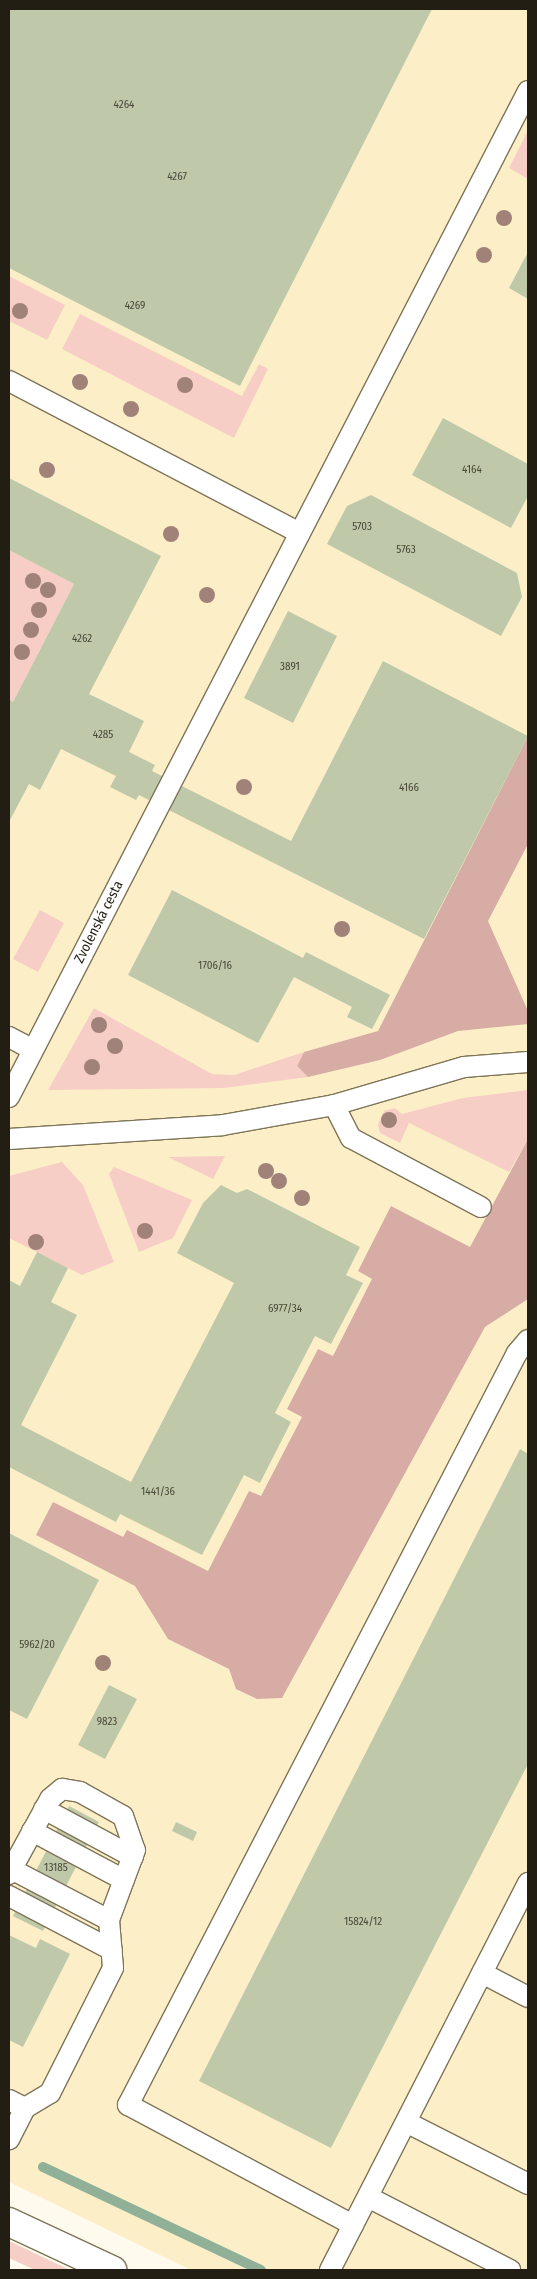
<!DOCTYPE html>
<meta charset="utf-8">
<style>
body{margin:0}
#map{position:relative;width:537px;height:2279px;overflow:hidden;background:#fefaee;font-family:"Fira Sans Condensed",sans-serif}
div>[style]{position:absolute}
.built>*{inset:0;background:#fcefc8}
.green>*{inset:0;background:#f7cec5}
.forest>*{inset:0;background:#d6aca4}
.stream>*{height:10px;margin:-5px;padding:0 5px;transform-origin:5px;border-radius:5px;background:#90b198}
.building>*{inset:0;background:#bfc9aa}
.roads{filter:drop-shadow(1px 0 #7e7458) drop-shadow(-1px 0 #7e7458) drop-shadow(0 1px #7e7458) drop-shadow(0 -1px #7e7458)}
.service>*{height:20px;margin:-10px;padding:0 10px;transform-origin:10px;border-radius:10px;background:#fff}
.minor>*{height:28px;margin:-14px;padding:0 14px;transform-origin:14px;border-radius:14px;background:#fff}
.trees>*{width:16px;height:16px;margin:-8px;border-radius:50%;background:#a08278}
span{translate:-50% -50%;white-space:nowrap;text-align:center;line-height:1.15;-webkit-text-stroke:4px #fff;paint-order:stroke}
.number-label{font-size:11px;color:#494939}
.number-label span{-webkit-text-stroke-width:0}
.street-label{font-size:14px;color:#221e13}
.frame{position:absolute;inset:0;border:10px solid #221e13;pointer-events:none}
</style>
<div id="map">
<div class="built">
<div style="clip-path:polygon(9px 9px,528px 9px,528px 1246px,486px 1326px,528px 1299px,528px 2270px,191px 2270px,9px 2182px)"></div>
</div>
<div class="green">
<div style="clip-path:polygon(528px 130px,528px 179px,509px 168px)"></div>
<div style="clip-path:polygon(9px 276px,65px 305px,47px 340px,9px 321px)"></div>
<div style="clip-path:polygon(80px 314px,242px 396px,259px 364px,268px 369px,234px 438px,62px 349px)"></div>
<div style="clip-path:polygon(9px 550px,74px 584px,13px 702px,9px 699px)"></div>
<div style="clip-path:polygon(40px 910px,64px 923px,38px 972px,13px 959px)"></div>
<div style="clip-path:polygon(94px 1008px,212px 1074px,234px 1075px,304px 1052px,297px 1066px,308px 1077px,224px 1088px,48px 1090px)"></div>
<div style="clip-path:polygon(528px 1090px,528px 1139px,509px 1172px,409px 1123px,400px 1143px,380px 1133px,378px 1125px,384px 1111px,395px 1108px,402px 1114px,463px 1098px)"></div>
<div style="clip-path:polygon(225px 1156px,213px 1179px,168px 1157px)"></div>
<div style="clip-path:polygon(62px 1162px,83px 1185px,114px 1262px,82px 1275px,9px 1238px,9px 1176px)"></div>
<div style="clip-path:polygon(114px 1167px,192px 1200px,173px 1238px,139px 1252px,109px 1174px)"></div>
<div style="clip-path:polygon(9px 2241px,70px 2270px,35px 2270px,9px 2258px)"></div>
</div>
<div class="forest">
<div style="clip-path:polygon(528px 736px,528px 844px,488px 921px,528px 1011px,528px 1024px,458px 1031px,380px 1060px,308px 1077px,297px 1066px,304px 1052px,378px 1031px)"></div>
<div style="clip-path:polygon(528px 1139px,528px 1299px,485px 1327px,282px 1698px,257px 1699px,236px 1689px,229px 1669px,168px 1639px,135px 1586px,36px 1535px,53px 1502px,123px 1537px,127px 1530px,208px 1571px,249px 1491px,261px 1496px,302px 1417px,287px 1409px,318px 1349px,333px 1356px,372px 1279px,358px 1271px,391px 1206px,470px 1247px)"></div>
</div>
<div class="stream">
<div style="left:43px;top:2167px;width:241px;rotate:25.3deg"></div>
</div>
<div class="building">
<div style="clip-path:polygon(9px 9px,432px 9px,240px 386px,9px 268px)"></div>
<div style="clip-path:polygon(528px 252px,528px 299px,509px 288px)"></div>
<div style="clip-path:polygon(443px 418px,528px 464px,528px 496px,511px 528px,412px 475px)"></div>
<div style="clip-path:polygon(9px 478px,161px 556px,89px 694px,144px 721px,129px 752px,155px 765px,152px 771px,291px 841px,383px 661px,528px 736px,424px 939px,139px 795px,136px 800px,110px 787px,116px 776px,61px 749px,40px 790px,29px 784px,9px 822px,9px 699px,13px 702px,74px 584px,9px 550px)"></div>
<div style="clip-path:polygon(371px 495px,517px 573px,522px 597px,501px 636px,327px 544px,347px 506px)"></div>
<div style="clip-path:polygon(288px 611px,337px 636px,293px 723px,244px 698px)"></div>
<div style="clip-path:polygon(172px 890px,303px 958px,306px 952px,390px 995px,372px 1029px,347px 1017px,352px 1007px,294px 977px,258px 1043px,128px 975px)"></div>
<div style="clip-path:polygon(221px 1185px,237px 1193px,247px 1189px,360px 1247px,346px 1275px,363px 1283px,331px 1344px,315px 1336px,275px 1413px,291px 1422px,260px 1483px,244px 1475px,202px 1555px,120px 1514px,116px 1522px,9px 1467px,9px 1280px,20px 1286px,37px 1252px,68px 1268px,51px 1302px,77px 1315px,21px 1425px,131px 1482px,234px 1283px,177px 1253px,203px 1203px)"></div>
<div style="clip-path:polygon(520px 1449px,528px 1454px,528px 1764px,331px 2148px,199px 2081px)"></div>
<div style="clip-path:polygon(9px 1533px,99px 1580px,27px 1719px,9px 1710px)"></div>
<div style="clip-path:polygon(109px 1685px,137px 1699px,105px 1759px,78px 1745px)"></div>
<div style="clip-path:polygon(69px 1806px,99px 1822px,43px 1931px,13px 1916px)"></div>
<div style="clip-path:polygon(176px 1822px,197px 1832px,193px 1841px,172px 1831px)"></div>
<div style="clip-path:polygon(9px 1935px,36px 1948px,40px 1939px,70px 1954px,23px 2047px,9px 2040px)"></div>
</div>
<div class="roads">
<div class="service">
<div style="left:9px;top:381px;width:328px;rotate:27.6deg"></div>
<div style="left:9px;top:1037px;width:27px;rotate:28deg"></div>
<div style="left:9px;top:1097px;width:1132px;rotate:-62.71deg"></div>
<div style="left:334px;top:1105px;width:37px;rotate:63deg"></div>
<div style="left:351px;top:1138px;width:147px;rotate:28deg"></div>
<div style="left:9px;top:1139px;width:214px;rotate:-3.7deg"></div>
<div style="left:223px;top:1125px;width:113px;rotate:-10.2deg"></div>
<div style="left:334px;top:1105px;width:135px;rotate:-16.3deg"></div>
<div style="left:464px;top:1067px;width:64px;rotate:-4.5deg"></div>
<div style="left:44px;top:1809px;width:101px;rotate:28.3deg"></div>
<div style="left:32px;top:1831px;width:104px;rotate:28deg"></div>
<div style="left:11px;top:1869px;width:110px;rotate:27.5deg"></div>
<div style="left:9px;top:1874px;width:85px;rotate:-61.3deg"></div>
<div style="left:50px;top:1799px;width:16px;rotate:-40deg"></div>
<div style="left:62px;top:1789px;width:18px;rotate:9deg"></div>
<div style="left:80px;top:1792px;width:49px;rotate:29.2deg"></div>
<div style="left:123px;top:1816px;width:36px;rotate:71deg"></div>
<div style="left:135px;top:1850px;width:75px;rotate:110.4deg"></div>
<div style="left:109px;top:1920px;width:48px;rotate:85.2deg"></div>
<div style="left:113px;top:1968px;width:140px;rotate:116.7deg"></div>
<div style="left:50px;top:2093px;width:29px;rotate:149deg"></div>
<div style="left:25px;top:2108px;width:35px;rotate:117deg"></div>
<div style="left:9px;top:1896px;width:116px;rotate:27.7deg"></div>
<div style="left:482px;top:1973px;width:52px;rotate:27.6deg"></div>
<div style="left:9px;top:2100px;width:18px;rotate:27deg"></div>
<div style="left:406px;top:2122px;width:137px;rotate:26.9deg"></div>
<div style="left:368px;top:2197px;width:160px;rotate:27.2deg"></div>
<div style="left:353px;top:2225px;width:255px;rotate:-151.9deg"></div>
<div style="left:128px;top:2105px;width:847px;rotate:-62.65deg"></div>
<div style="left:517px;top:1353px;width:17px;rotate:-50deg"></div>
<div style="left:330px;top:2270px;width:435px;rotate:-62.9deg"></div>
</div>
<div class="minor">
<div style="left:9px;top:2222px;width:114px;rotate:25deg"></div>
</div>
</div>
<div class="trees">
<div style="left:504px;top:218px"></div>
<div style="left:484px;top:255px"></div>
<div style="left:20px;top:311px"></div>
<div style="left:80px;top:382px"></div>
<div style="left:185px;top:385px"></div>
<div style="left:131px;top:409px"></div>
<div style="left:47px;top:470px"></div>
<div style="left:171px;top:534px"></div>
<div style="left:33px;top:581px"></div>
<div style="left:48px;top:590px"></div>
<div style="left:207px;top:595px"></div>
<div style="left:39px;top:610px"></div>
<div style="left:31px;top:630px"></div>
<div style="left:22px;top:652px"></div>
<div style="left:244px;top:787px"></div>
<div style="left:342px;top:929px"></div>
<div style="left:99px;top:1025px"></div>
<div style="left:115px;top:1046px"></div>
<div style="left:92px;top:1067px"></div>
<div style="left:389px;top:1120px"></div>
<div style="left:266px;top:1171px"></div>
<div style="left:279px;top:1181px"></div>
<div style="left:302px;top:1198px"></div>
<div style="left:145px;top:1231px"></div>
<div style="left:36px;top:1242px"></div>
<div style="left:103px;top:1663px"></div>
</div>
<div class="number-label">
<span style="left:124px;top:105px">4264</span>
<span style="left:177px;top:177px">4267</span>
<span style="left:135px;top:306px">4269</span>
<span style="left:472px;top:470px">4164</span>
<span style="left:362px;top:527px">5703</span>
<span style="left:406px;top:550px">5763</span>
<span style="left:82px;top:639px">4262</span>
<span style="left:290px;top:667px">3891</span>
<span style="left:103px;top:735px">4285</span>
<span style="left:409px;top:788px">4166</span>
<span style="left:215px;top:966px">1706/16</span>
<span style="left:285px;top:1309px">6977/34</span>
<span style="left:158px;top:1492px">1441/36</span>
<span style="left:37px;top:1645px">5962/20</span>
<span style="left:107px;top:1722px">9823</span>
<span style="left:56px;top:1868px">13185</span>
<span style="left:363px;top:1922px">15824/12</span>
</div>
<div class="street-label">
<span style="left:99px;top:922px;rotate:-63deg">Zvolenská cesta</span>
</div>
<div class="frame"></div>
</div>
